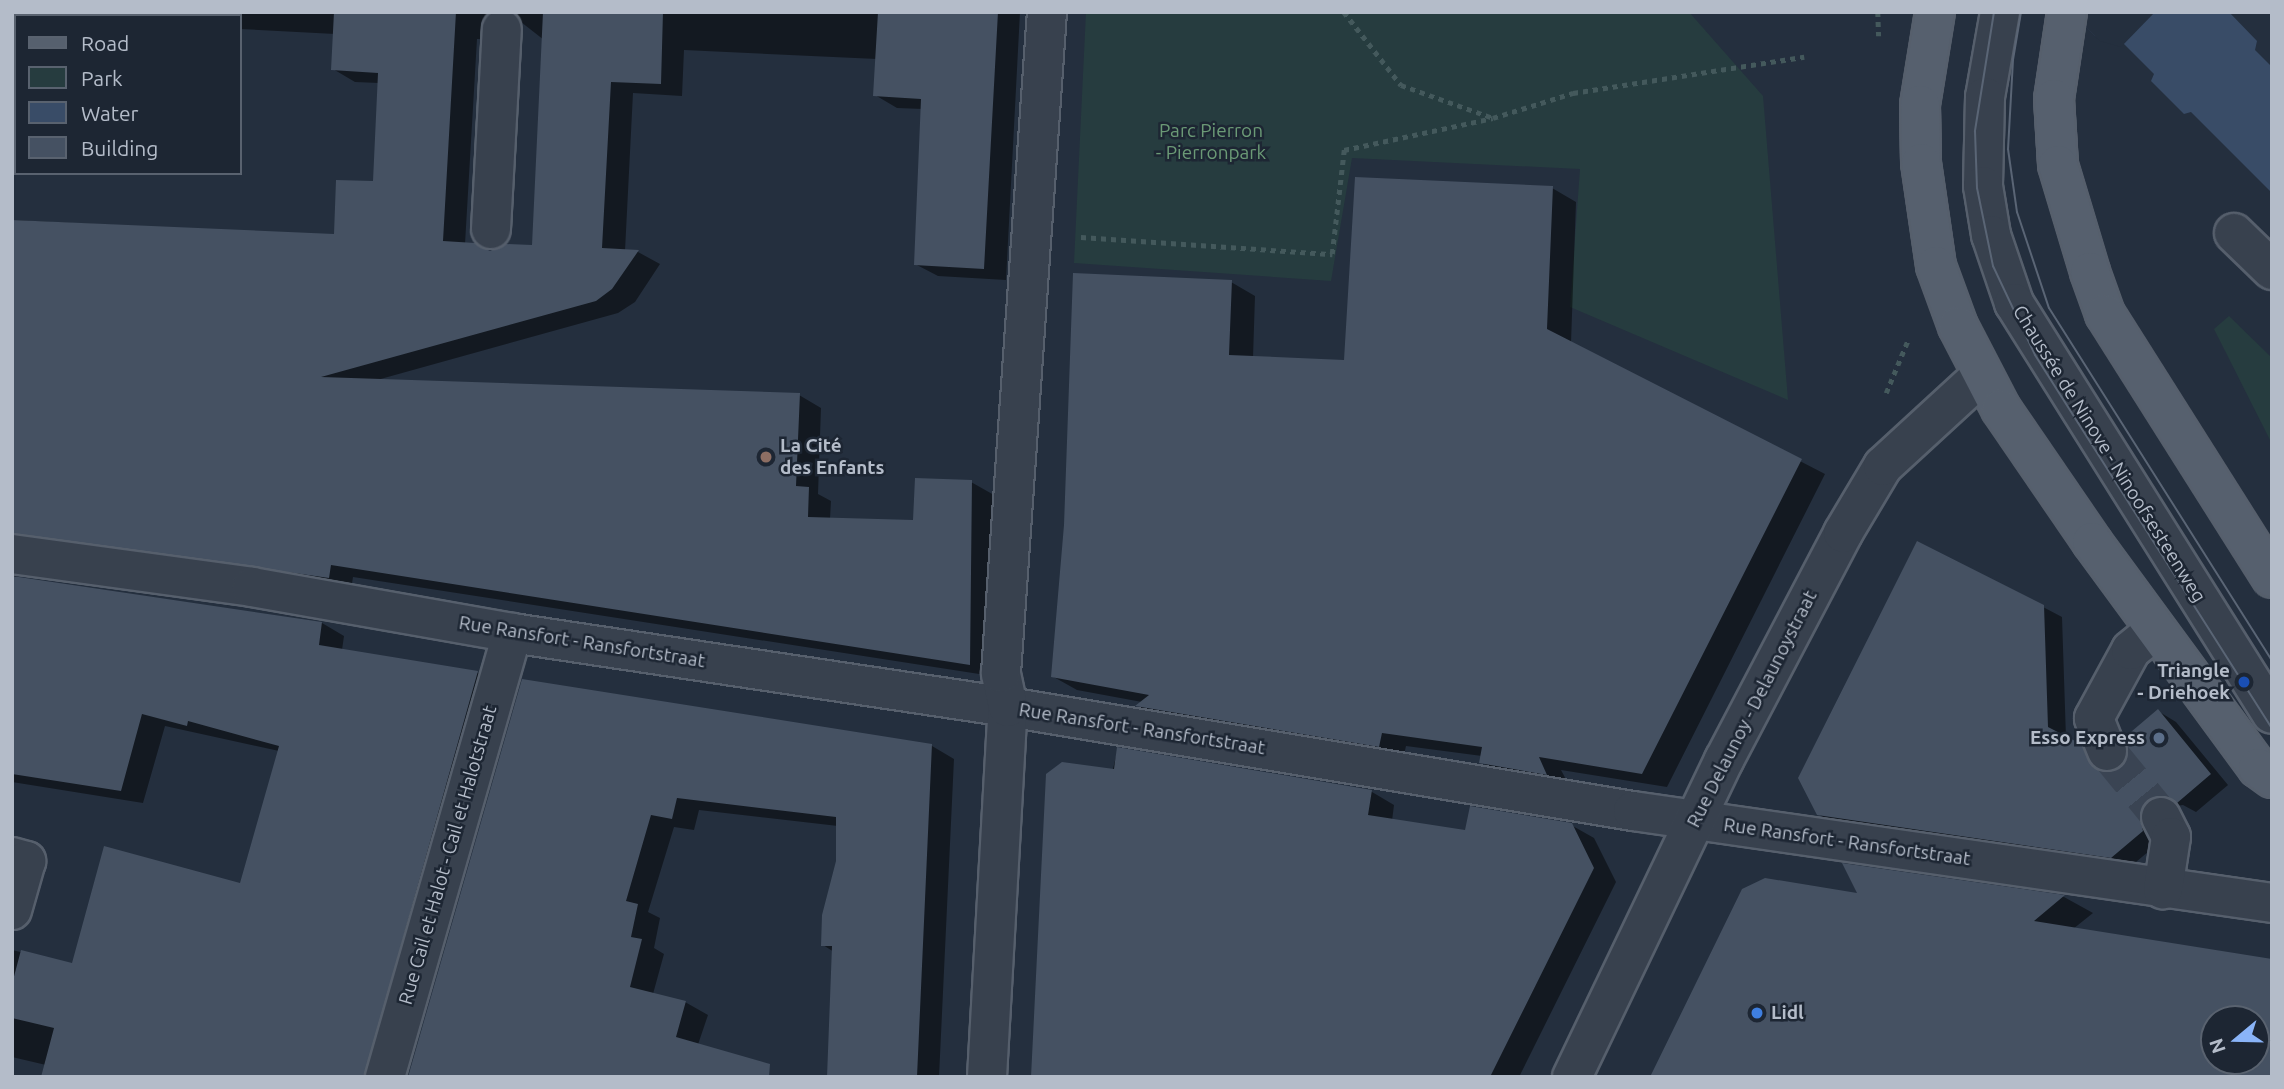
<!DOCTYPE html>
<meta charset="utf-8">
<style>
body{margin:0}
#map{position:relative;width:2284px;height:1089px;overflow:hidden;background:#242f3e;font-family:Ubuntu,sans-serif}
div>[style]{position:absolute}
.green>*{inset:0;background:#263c3f}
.water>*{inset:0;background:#394c67}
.pier>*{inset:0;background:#242f3e}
.shadow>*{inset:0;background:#0007}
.building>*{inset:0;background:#455162}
.minor-tunnel>*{height:38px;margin-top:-19px;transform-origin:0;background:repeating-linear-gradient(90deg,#3a4453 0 38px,transparent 0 57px)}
.path>*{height:4.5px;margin-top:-2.25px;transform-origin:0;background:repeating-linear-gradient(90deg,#44595c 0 5px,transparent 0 10px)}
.roads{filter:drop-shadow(2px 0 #565f6c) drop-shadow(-2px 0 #565f6c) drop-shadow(0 2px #565f6c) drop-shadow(0 -2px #565f6c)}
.minor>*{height:38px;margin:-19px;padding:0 19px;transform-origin:19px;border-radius:19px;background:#38414e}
.major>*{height:38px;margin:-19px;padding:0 19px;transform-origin:19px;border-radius:19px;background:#56606e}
.tram>*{height:2px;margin:-1px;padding:0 1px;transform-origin:1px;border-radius:1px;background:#5a6575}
.dots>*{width:19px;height:19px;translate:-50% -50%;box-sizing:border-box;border:4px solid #1d2633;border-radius:50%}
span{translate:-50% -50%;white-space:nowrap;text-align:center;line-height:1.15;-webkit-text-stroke:5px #1d2633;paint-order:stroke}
.park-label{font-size:19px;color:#6b9a76}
.poi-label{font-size:19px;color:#b4bcc9;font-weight:700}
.left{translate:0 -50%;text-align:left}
.right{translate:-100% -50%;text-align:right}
.street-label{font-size:19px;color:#b4bcc9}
.frame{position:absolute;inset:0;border:14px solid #b4bcc9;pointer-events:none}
.legend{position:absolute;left:14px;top:14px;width:228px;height:161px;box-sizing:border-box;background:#1d2633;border:2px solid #59626f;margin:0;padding:9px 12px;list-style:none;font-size:21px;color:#b4bcc9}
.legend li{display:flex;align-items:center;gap:14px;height:35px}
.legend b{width:35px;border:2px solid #59626f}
.north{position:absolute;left:2200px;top:1005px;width:70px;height:70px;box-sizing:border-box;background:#1d2633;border:2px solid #59626f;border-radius:50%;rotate:251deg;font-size:19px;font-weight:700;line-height:28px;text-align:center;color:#b4bcc9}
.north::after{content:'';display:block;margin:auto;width:24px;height:32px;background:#8ab4f8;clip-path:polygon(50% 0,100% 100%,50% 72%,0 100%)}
</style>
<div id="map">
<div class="green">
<div style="clip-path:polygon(1086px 12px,1689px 12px,1763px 96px,1788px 400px,1570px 307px,1580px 169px,1352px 158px,1331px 281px,1074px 263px)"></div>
<div style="clip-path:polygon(2229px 316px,2272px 358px,2272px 444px,2214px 329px)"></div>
</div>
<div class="water">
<div style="clip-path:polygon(2070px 12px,2229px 12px,2257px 41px,2255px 50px,2272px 67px,2272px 193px,2191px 112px,2184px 114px,2151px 81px,2154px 74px,2124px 44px,2095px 36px)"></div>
</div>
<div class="pier">
<div style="clip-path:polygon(2070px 12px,2155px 12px,2121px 47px,2100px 41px)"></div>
</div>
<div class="shadow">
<div style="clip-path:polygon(evenodd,12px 12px,1020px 12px,1006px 280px,938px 276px,915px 264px,923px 109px,897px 108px,875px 95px,877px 59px,684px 50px,682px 96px,633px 93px,625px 251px,638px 252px,660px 264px,635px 302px,618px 313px,377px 380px,799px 395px,821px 408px,818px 494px,831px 501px,830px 519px,915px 522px,971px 482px,994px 495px,992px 676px,353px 577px,351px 590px,12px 565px,12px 220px,335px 236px,375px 183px,379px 83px,355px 82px,333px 69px,335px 34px,240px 29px,240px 16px,16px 16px,16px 47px,12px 12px,514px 22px,521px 22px,544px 40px,533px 247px,490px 253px,465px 244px,477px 39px,503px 40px,514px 22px)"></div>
<div style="clip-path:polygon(1552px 188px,1576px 202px,1571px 343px,1825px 474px,1667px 787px,1561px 770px,1570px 787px,1505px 776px,1481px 762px,1482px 756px,1406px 746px,1403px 759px,1161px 719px,1138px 706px,1142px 702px,1077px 690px,1052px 676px,1231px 282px,1255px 296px,1253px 358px,1346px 362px)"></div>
<div style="clip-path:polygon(12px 566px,17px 579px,322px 623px,344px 636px,342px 650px,478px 673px,500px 686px,388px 1077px,46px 1077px,46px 1065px,12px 1057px,12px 950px,74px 965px,241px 885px,279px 751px,165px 726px,143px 803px,12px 782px)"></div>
<div style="clip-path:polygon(2043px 607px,2062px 617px,2066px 738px,2099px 757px,2107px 772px,2115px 773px,2125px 766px,2158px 711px,2176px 722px,2228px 785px,2196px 812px,2183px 805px,2169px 807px,2161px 841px,2130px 867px,1837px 825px,1818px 814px)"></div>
<div style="clip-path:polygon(523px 681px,932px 746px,954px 759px,939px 1077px,829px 1077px,834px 952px,823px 945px,837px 861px,838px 826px,699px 810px,694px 830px,674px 827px,648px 912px,660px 918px,654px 948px,664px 954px,653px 994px,685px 1002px,708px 1015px,687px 1077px,410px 1077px)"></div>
<div style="clip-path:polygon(1118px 749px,1372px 792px,1394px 805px,1392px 821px,1467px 832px,1571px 825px,1594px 838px,1616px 882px,1519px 1077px,1034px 1077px)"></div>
<div style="clip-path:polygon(evenodd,1845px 865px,2064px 897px,2093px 913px,2073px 929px,2272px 961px,2272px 1077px,1651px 1077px,1860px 895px,1845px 865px,2214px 1019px,2256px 1019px,2256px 1061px,2214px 1061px,2214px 1019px)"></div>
</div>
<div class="building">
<div style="clip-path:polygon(334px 12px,456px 12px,443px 241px,475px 243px,490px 251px,506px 244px,532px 245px,543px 12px,663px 12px,661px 84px,611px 82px,602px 248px,639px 250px,612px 289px,596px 301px,321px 377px,800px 393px,796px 486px,809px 487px,808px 517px,913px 520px,915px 478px,972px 480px,970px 665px,331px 565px,329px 578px,12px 533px,12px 220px,334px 234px,336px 180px,373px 181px,378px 73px,331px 70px)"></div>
<div style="clip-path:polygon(878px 12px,998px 12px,984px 269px,914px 265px,921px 99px,873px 96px)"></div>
<div style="clip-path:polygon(1355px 177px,1553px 186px,1547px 329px,1802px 459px,1642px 774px,1539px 757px,1547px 775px,1479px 763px,1482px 747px,1382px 733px,1379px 747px,1135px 706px,1149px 695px,1051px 677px,1064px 525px,1073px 273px,1232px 280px,1229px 355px,1344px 360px)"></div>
<div style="clip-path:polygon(1917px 541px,2044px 605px,2048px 727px,2081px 744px,2094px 768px,2114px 772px,2124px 765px,2129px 754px,2125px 737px,2158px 709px,2211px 774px,2177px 803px,2163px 795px,2151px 798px,2139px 815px,2143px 831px,2111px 858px,1817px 815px,1798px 778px)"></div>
<div style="clip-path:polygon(12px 576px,322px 622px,319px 645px,478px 671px,364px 1077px,41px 1077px,54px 1028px,12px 1018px,12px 984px,21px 950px,72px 963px,104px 846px,240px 883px,279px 746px,188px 721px,187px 726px,142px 714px,121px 791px,12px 774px)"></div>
<div style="clip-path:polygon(522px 679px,932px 744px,917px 1077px,827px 1077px,832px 946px,821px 946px,822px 915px,836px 861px,836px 817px,677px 798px,672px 819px,651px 815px,626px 901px,638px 904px,631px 937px,642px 939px,630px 987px,686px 1001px,676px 1037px,770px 1064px,769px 1077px,408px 1077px)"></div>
<div style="clip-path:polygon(1117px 747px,1372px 790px,1368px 815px,1465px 830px,1470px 806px,1572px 823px,1594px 868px,1490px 1077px,1031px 1077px,1046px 774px,1062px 762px,1114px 769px)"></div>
<div style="clip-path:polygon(evenodd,1842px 863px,2065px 895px,2034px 921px,2272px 959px,2272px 1077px,1650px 1077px,1742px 889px,1765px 878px,1857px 893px,1842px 863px,2214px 1019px,2256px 1019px,2256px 1061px,2214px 1061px,2214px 1019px)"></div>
</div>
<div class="minor-tunnel">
<div style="left:2107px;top:751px;width:85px;rotate:50.7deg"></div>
</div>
<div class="path">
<div style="left:1344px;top:12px;width:93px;rotate:52deg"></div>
<div style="left:1401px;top:85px;width:98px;rotate:19.7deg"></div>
<div style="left:1878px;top:12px;width:24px;rotate:88deg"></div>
<div style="left:1081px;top:237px;width:252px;rotate:3.9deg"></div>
<div style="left:1332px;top:254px;width:105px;rotate:-83.4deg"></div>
<div style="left:1344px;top:150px;width:152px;rotate:-12.1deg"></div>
<div style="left:1493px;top:118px;width:84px;rotate:-17.4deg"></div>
<div style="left:1573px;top:93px;width:234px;rotate:-8.9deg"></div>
<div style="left:1886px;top:393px;width:57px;rotate:-67.5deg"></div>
</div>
<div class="roads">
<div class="minor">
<div style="left:2000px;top:12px;width:86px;rotate:100deg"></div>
<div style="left:1985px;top:97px;width:89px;rotate:91.3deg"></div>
<div style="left:1983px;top:186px;width:50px;rotate:80.7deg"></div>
<div style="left:1991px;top:235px;width:72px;rotate:71.3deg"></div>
<div style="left:2014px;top:303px;width:485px;rotate:57.9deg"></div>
<div style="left:491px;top:229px;width:200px;rotate:-86.9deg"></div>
<div style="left:2234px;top:233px;width:53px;rotate:44.2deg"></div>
<div style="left:12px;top:554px;width:242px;rotate:7.8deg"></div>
<div style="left:252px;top:587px;width:264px;rotate:10deg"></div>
<div style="left:512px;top:633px;width:501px;rotate:8.49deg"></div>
<div style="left:1008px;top:707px;width:634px;rotate:9.45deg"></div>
<div style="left:1633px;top:811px;width:646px;rotate:8.19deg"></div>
<div style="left:2107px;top:751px;width:35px;rotate:-112deg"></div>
<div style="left:2094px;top:718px;width:77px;rotate:-61.4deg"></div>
<div style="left:2131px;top:650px;width:32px;rotate:-39deg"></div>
<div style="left:2161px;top:817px;width:22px;rotate:63deg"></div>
<div style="left:2171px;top:837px;width:53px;rotate:98.7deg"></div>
<div style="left:12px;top:857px;width:15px;rotate:16deg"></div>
<div style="left:26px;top:861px;width:51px;rotate:105.9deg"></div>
<div style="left:385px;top:1077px;width:462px;rotate:-74deg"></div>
<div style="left:987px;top:1077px;width:371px;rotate:-86.8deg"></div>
<div style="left:1008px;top:707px;width:35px;rotate:-102deg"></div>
<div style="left:1001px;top:673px;width:663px;rotate:-86.02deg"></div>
<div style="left:1572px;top:1077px;width:352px;rotate:-64.4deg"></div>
<div style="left:1724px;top:760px;width:256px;rotate:-62.3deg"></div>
<div style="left:1843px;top:533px;width:78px;rotate:-59.2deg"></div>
<div style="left:1883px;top:466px;width:133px;rotate:-42.6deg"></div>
</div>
<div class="major">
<div style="left:1935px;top:12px;width:94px;rotate:99.2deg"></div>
<div style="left:1920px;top:105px;width:58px;rotate:89deg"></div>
<div style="left:1921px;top:163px;width:104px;rotate:81.7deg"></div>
<div style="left:1936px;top:266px;width:64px;rotate:69.9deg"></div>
<div style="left:1958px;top:326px;width:93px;rotate:62.6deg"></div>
<div style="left:2001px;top:409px;width:161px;rotate:55.6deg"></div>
<div style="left:2092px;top:542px;width:280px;rotate:53.7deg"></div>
<div style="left:2258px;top:768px;width:17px;rotate:36deg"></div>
<div style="left:2067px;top:12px;width:88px;rotate:98.5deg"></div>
<div style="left:2054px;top:99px;width:66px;rotate:86.5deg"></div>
<div style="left:2058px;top:165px;width:112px;rotate:73.3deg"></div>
<div style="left:2090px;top:272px;width:45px;rotate:70.3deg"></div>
<div style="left:2105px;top:314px;width:312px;rotate:57.7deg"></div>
</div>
</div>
<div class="tram">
<div style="left:1994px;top:12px;width:121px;rotate:99.1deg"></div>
<div style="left:1975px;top:131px;width:57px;rotate:88deg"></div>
<div style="left:1977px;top:188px;width:80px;rotate:78.4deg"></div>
<div style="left:1993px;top:266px;width:98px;rotate:64.7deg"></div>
<div style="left:2035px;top:355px;width:442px;rotate:57.6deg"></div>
<div style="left:2021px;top:12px;width:49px;rotate:99.5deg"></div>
<div style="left:2013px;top:60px;width:89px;rotate:93.2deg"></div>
<div style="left:2008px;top:149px;width:64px;rotate:81.9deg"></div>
<div style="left:2017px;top:212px;width:101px;rotate:71.6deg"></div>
<div style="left:2049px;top:308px;width:418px;rotate:57.7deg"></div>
</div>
<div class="dots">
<div style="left:766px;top:457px;background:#8d6e63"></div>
<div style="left:2244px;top:682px;background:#1a4fb4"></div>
<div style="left:2159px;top:738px;background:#5c6f8a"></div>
<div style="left:1757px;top:1013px;background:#3f7fe0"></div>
</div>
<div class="park-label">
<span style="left:1211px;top:142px">Parc Pierron<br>- Pierronpark</span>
</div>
<div class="poi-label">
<span class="left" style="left:780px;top:457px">La Cité<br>des Enfants</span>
<span class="right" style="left:2230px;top:682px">Triangle<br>- Driehoek</span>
<span class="right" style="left:2145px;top:738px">Esso Express</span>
<span class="left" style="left:1771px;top:1013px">Lidl</span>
</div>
<div class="street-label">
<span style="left:2109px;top:454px;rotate:58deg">Chaussée de Ninove - Ninoofsesteenweg</span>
<span style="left:582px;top:642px;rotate:9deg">Rue Ransfort - Ransfortstraat</span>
<span style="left:1752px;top:709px;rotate:-63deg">Rue Delaunoy - Delaunoystraat</span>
<span style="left:1142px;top:729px;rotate:9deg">Rue Ransfort - Ransfortstraat</span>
<span style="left:1847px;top:842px;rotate:8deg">Rue Ransfort - Ransfortstraat</span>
<span style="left:448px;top:855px;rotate:-74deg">Rue Cail et Halot - Cail et Halotstraat</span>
</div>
<div class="frame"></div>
<ul class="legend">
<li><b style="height:9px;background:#56606e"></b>Road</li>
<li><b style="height:19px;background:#263c3f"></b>Park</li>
<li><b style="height:19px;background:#394c67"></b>Water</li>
<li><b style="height:19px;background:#455162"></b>Building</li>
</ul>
<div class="north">N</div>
</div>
